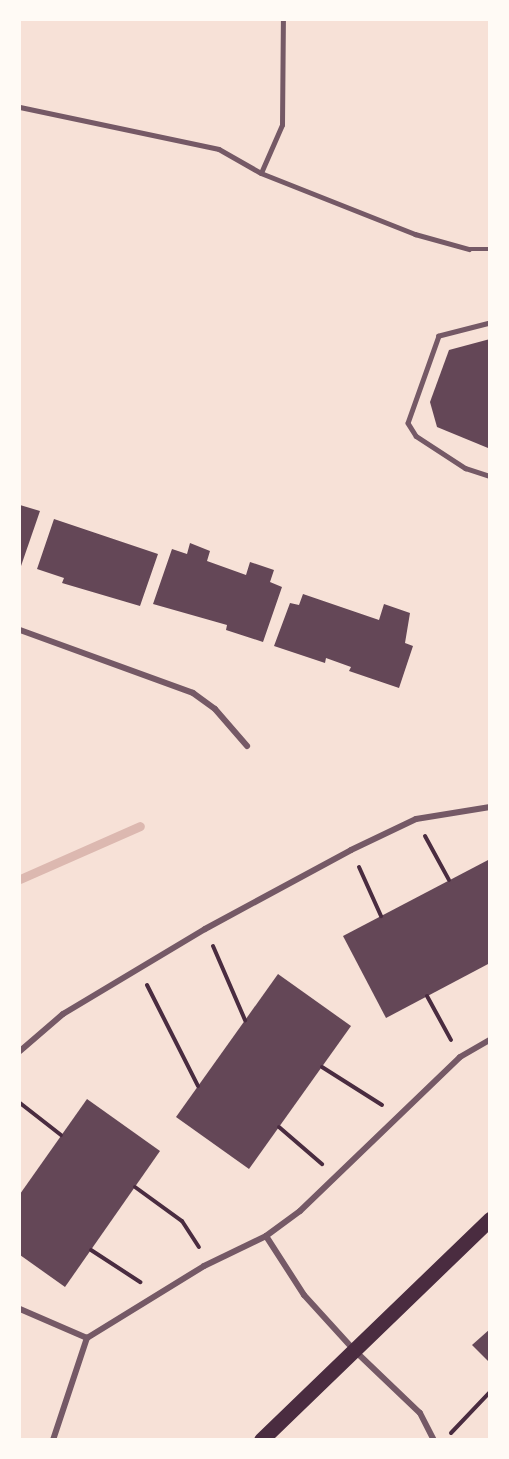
<!DOCTYPE html>
<style>
body{margin:0}
#map{position:relative;width:509px;height:1459px;overflow:hidden;background:#f7e1d7;font-family:"Open Sans",sans-serif}
div>[style]{position:absolute}
.stream>*{height:9px;margin:-4.5px;padding:0 4.5px;transform-origin:4.5px;border-radius:4.5px;background:#dcb8b0}
.building>*{inset:0;background:#644757}
.path>*{height:4px;margin:-2px;padding:0 2px;transform-origin:2px;border-radius:2px;background:#4a2c40}
.service>*{height:4.5px;margin:-2.25px;padding:0 2.25px;transform-origin:2.25px;border-radius:2.25px;background:#755966}
.minor>*{height:6px;margin:-3px;padding:0 3px;transform-origin:3px;border-radius:3px;background:#755966}
.primary>*{height:15px;margin:-7.5px;padding:0 7.5px;transform-origin:7.5px;border-radius:7.5px;background:#4a2c40}
span{translate:-50% -50%;white-space:nowrap;text-align:center;line-height:1.15;-webkit-text-stroke:6px #fffaf5;paint-order:stroke}
.frame{position:absolute;inset:0;border:21px solid #fffaf5;pointer-events:none}
</style>
<div id="map">
<div class="stream">
<div style="left:20px;top:879px;width:131px;rotate:-23.8deg"></div>
</div>
<div class="building">
<div style="clip-path:polygon(490px 339px,490px 448px,488px 448px,437px 427px,430px 402px,449px 350px)"></div>
<div style="clip-path:polygon(20px 505px,40px 511px,21px 566px,20px 565px)"></div>
<div style="clip-path:polygon(54px 519px,158px 554px,140px 606px,62px 583px,64px 578px,37px 569px)"></div>
<div style="clip-path:polygon(190px 543px,210px 551px,207px 561px,246px 575px,250px 562px,274px 570px,270px 582px,282px 587px,263px 642px,226px 630px,227px 625px,153px 604px,172px 549px,187px 554px)"></div>
<div style="clip-path:polygon(303px 594px,379px 620px,384px 604px,410px 613px,405px 643px,413px 646px,399px 688px,349px 671px,351px 667px,326px 658px,325px 663px,274px 646px,290px 603px,299px 605px)"></div>
<div style="clip-path:polygon(490px 859px,490px 963px,386px 1018px,343px 936px)"></div>
<div style="clip-path:polygon(278px 974px,351px 1026px,249px 1169px,176px 1117px)"></div>
<div style="clip-path:polygon(87px 1099px,160px 1151px,65px 1287px,20px 1255px,20px 1194px)"></div>
<div style="clip-path:polygon(490px 1329px,490px 1363px,472px 1345px)"></div>
</div>
<div class="path">
<div style="left:425px;top:836px;width:50px;rotate:61.4deg"></div>
<div style="left:359px;top:867px;width:54px;rotate:65.8deg"></div>
<div style="left:213px;top:946px;width:81px;rotate:66.6deg"></div>
<div style="left:147px;top:985px;width:113px;rotate:63.2deg"></div>
<div style="left:427px;top:996px;width:50px;rotate:61.4deg"></div>
<div style="left:322px;top:1067px;width:71px;rotate:32.3deg"></div>
<div style="left:20px;top:1103px;width:52px;rotate:38deg"></div>
<div style="left:279px;top:1127px;width:57px;rotate:40.7deg"></div>
<div style="left:135px;top:1187px;width:58px;rotate:35.9deg"></div>
<div style="left:182px;top:1221px;width:31px;rotate:57deg"></div>
<div style="left:91px;top:1250px;width:59px;rotate:33.1deg"></div>
<div style="left:451px;top:1433px;width:57px;rotate:-46.4deg"></div>
</div>
<div class="service">
<div style="left:20px;top:107px;width:203px;rotate:11.9deg"></div>
<div style="left:219px;top:149px;width:48px;rotate:29.7deg"></div>
<div style="left:261px;top:173px;width:166px;rotate:21.6deg"></div>
<div style="left:415px;top:234px;width:56px;rotate:15.5deg"></div>
<div style="left:469px;top:249px;width:21px"></div>
<div style="left:261px;top:173px;width:52px;rotate:-66.4deg"></div>
<div style="left:282px;top:125px;width:105px;rotate:-89.5deg"></div>
<div style="left:490px;top:323px;width:53px;rotate:165.7deg"></div>
<div style="left:439px;top:336px;width:92px;rotate:109.6deg"></div>
<div style="left:408px;top:423px;width:15px;rotate:58deg"></div>
<div style="left:416px;top:436px;width:59px;rotate:33.1deg"></div>
<div style="left:465px;top:468px;width:26px;rotate:18deg"></div>
</div>
<div class="minor">
<div style="left:20px;top:630px;width:184px;rotate:20deg"></div>
<div style="left:193px;top:693px;width:27px;rotate:36deg"></div>
<div style="left:215px;top:709px;width:49px;rotate:49.1deg"></div>
<div style="left:20px;top:1051px;width:57px;rotate:-40.7deg"></div>
<div style="left:63px;top:1014px;width:165px;rotate:-30.9deg"></div>
<div style="left:205px;top:929px;width:166px;rotate:-28.4deg"></div>
<div style="left:351px;top:850px;width:72px;rotate:-25.5deg"></div>
<div style="left:416px;top:819px;width:75px;rotate:-9.2deg"></div>
<div style="left:266px;top:1236px;width:70px;rotate:57.2deg"></div>
<div style="left:304px;top:1295px;width:74px;rotate:47.7deg"></div>
<div style="left:354px;top:1350px;width:91px;rotate:43.7deg"></div>
<div style="left:420px;top:1413px;width:30px;rotate:63deg"></div>
<div style="left:20px;top:1309px;width:73px;rotate:23.4deg"></div>
<div style="left:87px;top:1338px;width:137px;rotate:-31.6deg"></div>
<div style="left:204px;top:1266px;width:69px;rotate:-25.8deg"></div>
<div style="left:266px;top:1236px;width:42px;rotate:-36.3deg"></div>
<div style="left:300px;top:1211px;width:222px;rotate:-43.9deg"></div>
<div style="left:460px;top:1057px;width:34px;rotate:-30deg"></div>
<div style="left:53px;top:1440px;width:108px;rotate:-71.6deg"></div>
</div>
<div class="primary">
<div style="left:261px;top:1440px;width:318px;rotate:-44deg"></div>
</div>
<div class="frame"></div>
</div>
